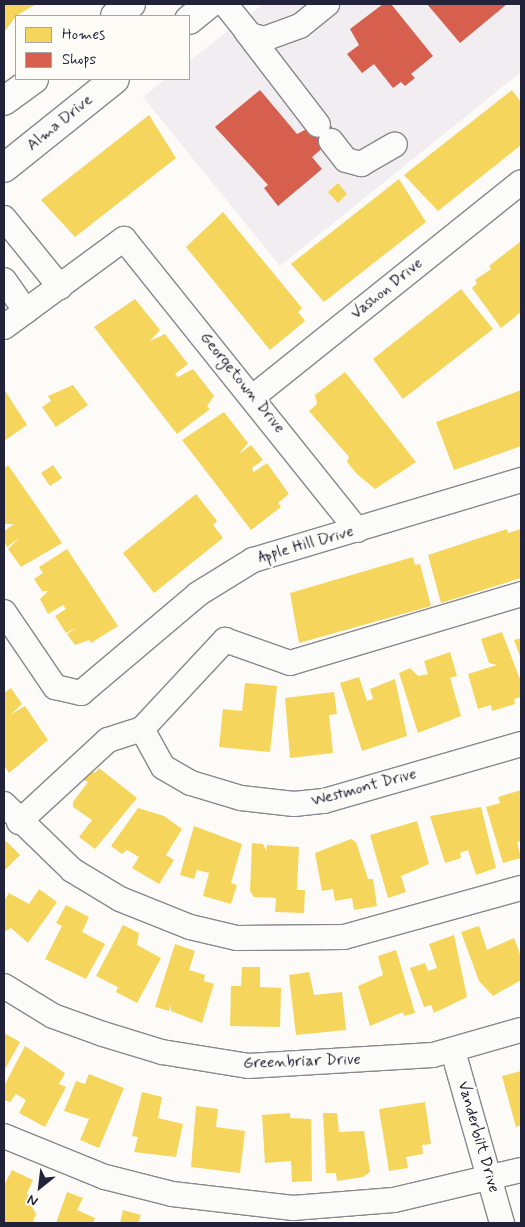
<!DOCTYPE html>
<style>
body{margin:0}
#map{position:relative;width:525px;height:1227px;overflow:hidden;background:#fcfbf8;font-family:Mynerve,sans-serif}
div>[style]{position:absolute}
.built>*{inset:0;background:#f1edf1}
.homes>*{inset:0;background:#f6d55c}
.shops>*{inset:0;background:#d6604d}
.roads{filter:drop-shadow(1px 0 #88888c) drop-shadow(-1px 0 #88888c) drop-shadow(0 1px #88888c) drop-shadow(0 -1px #88888c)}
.minor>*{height:24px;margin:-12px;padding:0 12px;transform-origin:12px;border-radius:12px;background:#fbfbf9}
.major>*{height:28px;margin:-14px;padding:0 14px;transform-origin:14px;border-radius:14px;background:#fbfbf9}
span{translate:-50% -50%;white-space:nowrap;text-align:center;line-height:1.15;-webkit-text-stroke:5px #fdfcf7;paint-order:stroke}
.street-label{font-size:16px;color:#22223b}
.frame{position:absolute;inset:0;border:5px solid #22223b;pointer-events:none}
.legend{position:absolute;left:15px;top:15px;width:175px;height:65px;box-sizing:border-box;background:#fdfcf7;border:1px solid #a5a5ac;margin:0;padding:6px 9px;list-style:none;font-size:15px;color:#22223b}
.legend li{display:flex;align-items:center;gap:10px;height:25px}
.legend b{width:25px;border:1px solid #a5a5ac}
.north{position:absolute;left:15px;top:1162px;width:50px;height:50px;-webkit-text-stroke:4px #fdfcf7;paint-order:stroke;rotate:209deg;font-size:14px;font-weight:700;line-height:20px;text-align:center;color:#22223b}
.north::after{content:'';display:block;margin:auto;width:18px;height:22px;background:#22223b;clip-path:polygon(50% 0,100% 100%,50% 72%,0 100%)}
</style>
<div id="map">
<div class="built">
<div style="clip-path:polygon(263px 4px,521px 4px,521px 72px,280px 266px,143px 97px,166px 79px,189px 79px,189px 61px)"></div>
</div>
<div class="homes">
<div style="clip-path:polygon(4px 4px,36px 4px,16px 16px,5px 31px)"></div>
<div style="clip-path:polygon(512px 90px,521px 102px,521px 145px,438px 211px,404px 175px)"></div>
<div style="clip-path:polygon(149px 115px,176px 158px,75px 237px,41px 200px)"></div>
<div style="clip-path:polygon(399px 179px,426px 222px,324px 302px,291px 264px)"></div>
<div style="clip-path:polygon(338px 183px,347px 194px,338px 203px,328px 192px)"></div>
<div style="clip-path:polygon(223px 212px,302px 308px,298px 312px,305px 321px,270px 350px,186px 247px)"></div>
<div style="clip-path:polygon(521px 241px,521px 312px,501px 328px,472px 288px,477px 283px,475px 280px,491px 269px,489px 266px)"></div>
<div style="clip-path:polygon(461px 289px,493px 329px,403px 399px,373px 359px)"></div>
<div style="clip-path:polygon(135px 299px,160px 330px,150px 341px,165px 334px,188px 364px,175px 374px,178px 377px,193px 369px,214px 396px,207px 406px,210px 409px,177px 434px,94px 327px)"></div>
<div style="clip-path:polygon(345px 372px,416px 462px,375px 489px,357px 474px,347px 462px,349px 457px,309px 411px,317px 404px,315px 395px)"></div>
<div style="clip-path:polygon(73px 385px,88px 405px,56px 427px,42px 407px,51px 401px,48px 396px)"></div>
<div style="clip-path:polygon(4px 389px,27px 425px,4px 441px)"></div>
<div style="clip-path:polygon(521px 390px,521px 446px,454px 470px,436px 422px)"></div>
<div style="clip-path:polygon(224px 412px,248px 443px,239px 454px,251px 445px,263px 460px,252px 468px,254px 472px,267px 463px,289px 494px,278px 503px,281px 507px,251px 530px,182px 440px)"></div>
<div style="clip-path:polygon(8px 465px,62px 543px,21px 567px,8px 549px,19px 538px,7px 547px,4px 541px,4px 531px,14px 524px,4px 524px,4px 469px)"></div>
<div style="clip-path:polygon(53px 465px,62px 478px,50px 486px,41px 473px)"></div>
<div style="clip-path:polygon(196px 494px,217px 521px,213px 525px,223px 538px,154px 593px,123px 553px)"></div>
<div style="clip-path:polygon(507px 529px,508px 533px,521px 529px,521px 578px,441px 603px,428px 555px)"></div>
<div style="clip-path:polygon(67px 549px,118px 626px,91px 643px,89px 640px,75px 645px,67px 634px,78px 627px,66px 633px,55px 616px,66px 609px,63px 605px,48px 614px,40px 599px,48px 591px,42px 591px,34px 579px,43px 573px,39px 567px)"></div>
<div style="clip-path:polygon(413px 557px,415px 565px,420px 564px,431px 606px,299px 643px,290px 593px)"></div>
<div style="clip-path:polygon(502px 632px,521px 682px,521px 697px,514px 699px,515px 704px,492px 711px,491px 705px,478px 709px,468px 674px,497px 665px,489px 663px,481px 639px)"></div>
<div style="clip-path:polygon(521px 638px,521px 659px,514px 640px)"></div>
<div style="clip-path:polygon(450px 652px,457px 676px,450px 678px,461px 716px,418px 733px,399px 673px,410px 668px,418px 676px,428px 674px,424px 661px)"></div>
<div style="clip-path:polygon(359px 677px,367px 701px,373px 699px,370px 689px,395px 679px,407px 736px,362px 751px,340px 683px)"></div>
<div style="clip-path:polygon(245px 683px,277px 686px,270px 752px,219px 747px,223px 709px,242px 711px)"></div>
<div style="clip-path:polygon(11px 688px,22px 704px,10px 715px,25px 706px,48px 740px,9px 773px,4px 765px,4px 693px)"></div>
<div style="clip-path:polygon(334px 692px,337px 714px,329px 715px,333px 753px,290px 758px,285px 698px)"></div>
<div style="clip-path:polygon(99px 768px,137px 798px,95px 849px,79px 837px,92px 820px,73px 807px,73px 802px,88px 782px,83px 779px,90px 769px,95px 773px)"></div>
<div style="clip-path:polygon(521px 790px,521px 841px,517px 842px,521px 858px,503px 863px,486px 807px,500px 803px,498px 797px)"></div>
<div style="clip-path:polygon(481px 807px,496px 868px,476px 875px,468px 850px,460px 853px,461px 858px,445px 863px,430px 816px)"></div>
<div style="clip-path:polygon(138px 808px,164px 816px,182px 829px,166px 855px,174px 860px,159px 884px,132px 868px,139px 857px,127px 850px,122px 854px,111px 846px)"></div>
<div style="clip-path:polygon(417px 821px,429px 864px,401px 876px,406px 892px,388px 898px,370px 835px)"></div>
<div style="clip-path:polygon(194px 826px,242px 844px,231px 883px,237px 885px,231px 904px,203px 896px,209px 873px,197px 870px,194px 879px,180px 875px)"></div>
<div style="clip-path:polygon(351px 839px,356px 842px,368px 879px,373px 879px,377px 906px,354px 910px,352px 898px,335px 901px,333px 889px,322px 891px,315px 853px)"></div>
<div style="clip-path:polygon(6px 841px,20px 855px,4px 871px,4px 843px)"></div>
<div style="clip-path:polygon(252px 843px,263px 844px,266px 851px,267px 845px,299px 847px,297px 890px,305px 890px,304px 913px,275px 912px,276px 898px,254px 897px,250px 891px)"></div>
<div style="clip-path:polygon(39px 889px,57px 902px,28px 943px,11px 928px,4px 932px,4px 901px,9px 893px,29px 904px)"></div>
<div style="clip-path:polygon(66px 905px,89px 917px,82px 932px,105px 944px,86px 979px,45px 959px,62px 926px,56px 923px)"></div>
<div style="clip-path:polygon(123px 925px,139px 933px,137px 945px,161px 958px,137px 1003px,116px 992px,118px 987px,96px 976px)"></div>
<div style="clip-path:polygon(479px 926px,487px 950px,514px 938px,521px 957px,521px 980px,493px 996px,479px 981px,461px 932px)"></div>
<div style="clip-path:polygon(454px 935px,467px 997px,434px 1013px,431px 1005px,424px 1007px,410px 968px,425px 963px,428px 971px,437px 968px,429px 944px)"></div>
<div style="clip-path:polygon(175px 944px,195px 951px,189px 970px,205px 975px,204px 981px,214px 984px,202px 1023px,171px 1011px,171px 1005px,169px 1011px,155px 1007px)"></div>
<div style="clip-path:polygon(396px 950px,415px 1013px,404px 1016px,403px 1012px,370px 1026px,358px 986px,383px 975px,378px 956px)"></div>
<div style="clip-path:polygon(242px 967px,260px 967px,260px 987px,281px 988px,280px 1027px,230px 1026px,231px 986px,241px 986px)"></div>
<div style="clip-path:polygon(309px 972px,314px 995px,342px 992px,346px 1030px,296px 1035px,289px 975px)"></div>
<div style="clip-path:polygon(4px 1033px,20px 1042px,4px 1071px)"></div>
<div style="clip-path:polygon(25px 1046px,65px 1073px,59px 1084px,66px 1087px,45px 1127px,19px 1113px,26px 1100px,16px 1094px,10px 1102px,4px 1100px,4px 1086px)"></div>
<div style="clip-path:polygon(521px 1071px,521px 1125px,516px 1127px,502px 1076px)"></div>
<div style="clip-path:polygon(89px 1074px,124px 1088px,99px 1148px,80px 1140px,89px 1119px,64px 1111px,76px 1081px,85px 1084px)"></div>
<div style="clip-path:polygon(142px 1092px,162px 1097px,158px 1118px,183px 1124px,176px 1157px,134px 1152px,138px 1137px,132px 1136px)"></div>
<div style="clip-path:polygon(425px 1102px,431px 1144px,422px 1145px,423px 1154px,406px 1157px,408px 1168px,389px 1171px,379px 1109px)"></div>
<div style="clip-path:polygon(196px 1106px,218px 1109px,216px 1127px,245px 1131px,240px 1173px,191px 1167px)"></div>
<div style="clip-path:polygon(290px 1113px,290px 1118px,311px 1119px,312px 1181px,292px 1182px,291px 1161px,265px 1163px,262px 1115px)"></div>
<div style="clip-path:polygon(323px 1113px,337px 1113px,339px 1132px,364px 1131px,370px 1172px,363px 1177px,337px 1181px,336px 1173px,326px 1173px)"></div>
<div style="clip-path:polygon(12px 1170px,33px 1180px,27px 1193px,36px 1215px,33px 1221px,38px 1223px,4px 1223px,4px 1185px)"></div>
<div style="clip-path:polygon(67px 1192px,83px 1198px,77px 1210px,95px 1218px,93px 1223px,56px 1223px)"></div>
<div style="clip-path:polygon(123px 1210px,141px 1215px,138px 1223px,120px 1223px)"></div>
</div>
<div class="shops">
<div style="clip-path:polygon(383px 4px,391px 4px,433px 56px,411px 74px,415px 78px,405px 86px,401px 82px,393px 88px,374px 64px,362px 73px,347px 54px,359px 45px,350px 29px)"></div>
<div style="clip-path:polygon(427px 4px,507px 4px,460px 43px)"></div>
<div style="clip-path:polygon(260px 90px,297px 134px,326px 119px,338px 135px,312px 157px,322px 169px,278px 206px,264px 188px,268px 185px,215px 127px)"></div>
</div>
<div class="roads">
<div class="minor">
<div style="left:225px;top:4px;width:40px;rotate:51deg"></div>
<div style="left:250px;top:35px;width:15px;rotate:16deg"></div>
<div style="left:264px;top:39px;width:38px;rotate:-20deg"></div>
<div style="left:300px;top:26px;width:35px;rotate:-39deg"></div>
<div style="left:246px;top:31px;width:118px;rotate:52.5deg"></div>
<div style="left:331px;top:141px;width:24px;rotate:52deg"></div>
<div style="left:346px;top:160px;width:16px;rotate:15deg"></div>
<div style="left:361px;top:164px;width:39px;rotate:-30deg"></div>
<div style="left:4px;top:218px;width:89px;rotate:50.9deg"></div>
<div style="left:4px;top:280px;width:38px;rotate:55deg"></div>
<div style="left:4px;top:327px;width:149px;rotate:-36.3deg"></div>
<div style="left:124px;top:239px;width:373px;rotate:51.3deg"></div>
<div style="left:254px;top:396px;width:342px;rotate:-38.7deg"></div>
<div style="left:4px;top:612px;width:91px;rotate:55.8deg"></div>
<div style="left:55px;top:687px;width:27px;rotate:13deg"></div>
<div style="left:81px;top:693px;width:153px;rotate:-40.2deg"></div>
<div style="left:198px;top:594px;width:65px;rotate:-31.7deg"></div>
<div style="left:253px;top:560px;width:280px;rotate:-16.6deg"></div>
<div style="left:142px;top:729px;width:43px;rotate:61.1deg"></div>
<div style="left:163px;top:767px;width:32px;rotate:30deg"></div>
<div style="left:191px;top:783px;width:52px;rotate:16.7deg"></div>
<div style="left:241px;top:798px;width:53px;rotate:6.5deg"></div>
<div style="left:294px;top:804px;width:30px;rotate:-6deg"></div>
<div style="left:324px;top:801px;width:205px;rotate:-16.1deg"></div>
<div style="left:4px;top:804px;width:95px;rotate:44.1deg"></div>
<div style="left:72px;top:870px;width:56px;rotate:31.1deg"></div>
<div style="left:120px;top:899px;width:75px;rotate:21.8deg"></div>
<div style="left:190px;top:927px;width:48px;rotate:13.2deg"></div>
<div style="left:237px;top:938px;width:107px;rotate:-0.5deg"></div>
<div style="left:344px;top:937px;width:184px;rotate:-15.5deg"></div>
<div style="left:19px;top:822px;width:121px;rotate:-42.7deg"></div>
<div style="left:108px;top:740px;width:36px;rotate:-18deg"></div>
<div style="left:142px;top:729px;width:122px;rotate:-47deg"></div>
<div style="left:225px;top:640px;width:69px;rotate:19.5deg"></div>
<div style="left:290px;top:663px;width:241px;rotate:-16.6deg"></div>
<div style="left:4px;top:986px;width:57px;rotate:31.5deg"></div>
<div style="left:53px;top:1016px;width:53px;rotate:19.8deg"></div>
<div style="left:103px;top:1034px;width:62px;rotate:17deg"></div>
<div style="left:162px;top:1052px;width:87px;rotate:9.2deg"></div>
<div style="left:248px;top:1066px;width:185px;rotate:-3.4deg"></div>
<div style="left:433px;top:1055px;width:91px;rotate:-15.9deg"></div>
<div style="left:453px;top:1051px;width:179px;rotate:74.1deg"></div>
<div style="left:4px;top:1136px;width:109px;rotate:22.1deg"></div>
<div style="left:105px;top:1177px;width:69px;rotate:14.2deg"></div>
<div style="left:172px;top:1194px;width:122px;rotate:6.6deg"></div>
<div style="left:293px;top:1208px;width:101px;rotate:-4.5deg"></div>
<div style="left:394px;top:1200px;width:130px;rotate:-13.3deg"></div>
</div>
<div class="major">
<div style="left:115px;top:16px;width:20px;rotate:-37deg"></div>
<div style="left:189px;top:20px;width:26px;rotate:-39deg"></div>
<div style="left:4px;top:101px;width:37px;rotate:-36deg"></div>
<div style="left:4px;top:168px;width:142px;rotate:-38.7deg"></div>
</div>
</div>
<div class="street-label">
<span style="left:60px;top:123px;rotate:-39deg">Alma Drive</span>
<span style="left:387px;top:289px;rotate:-39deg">Vashon Drive</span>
<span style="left:242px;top:383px;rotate:51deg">Georgetown Drive</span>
<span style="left:306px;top:545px;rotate:-16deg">Apple Hill Drive</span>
<span style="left:364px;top:788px;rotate:-15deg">Westmont Drive</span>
<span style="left:302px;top:1062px;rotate:-2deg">Greenbriar Drive</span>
<span style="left:478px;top:1137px;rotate:74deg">Vanderbilt Drive</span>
</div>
<div class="frame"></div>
<ul class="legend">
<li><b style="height:14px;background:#f6d55c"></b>Homes</li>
<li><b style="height:14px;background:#d6604d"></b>Shops</li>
</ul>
<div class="north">N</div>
</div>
